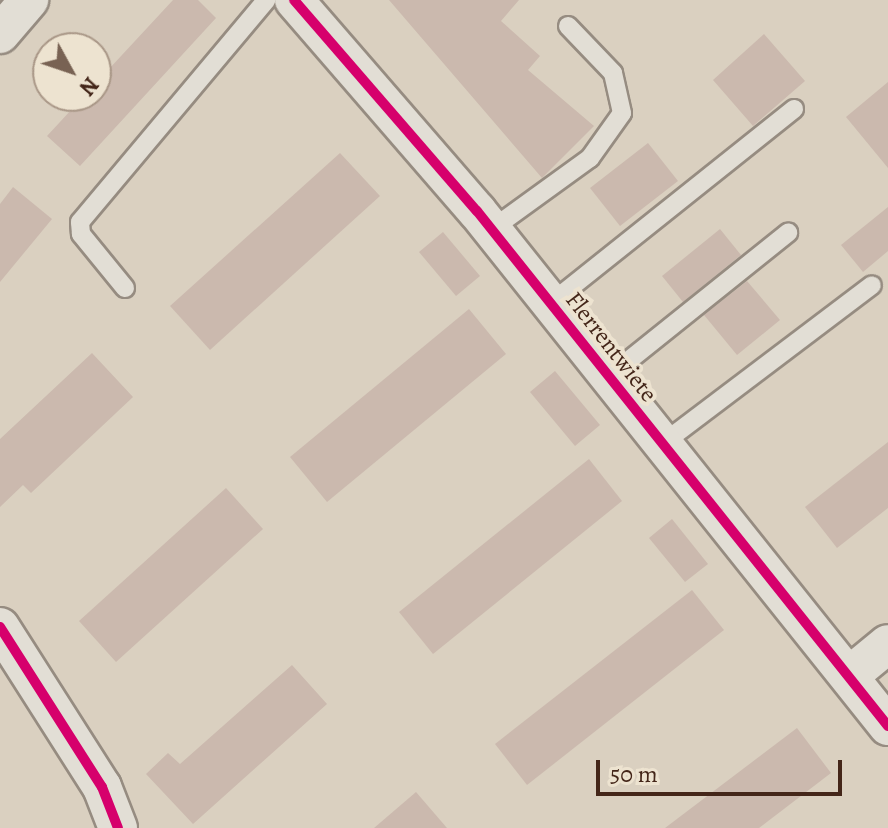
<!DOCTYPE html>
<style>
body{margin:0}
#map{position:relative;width:888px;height:828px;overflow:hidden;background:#dad0c0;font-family:Alegreya,serif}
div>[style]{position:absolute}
.building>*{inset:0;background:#cbb9ae}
.roads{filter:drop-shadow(2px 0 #968c81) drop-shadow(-2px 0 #968c81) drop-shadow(0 2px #968c81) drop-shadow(0 -2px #968c81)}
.service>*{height:18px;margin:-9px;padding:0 9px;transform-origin:9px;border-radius:9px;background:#e2ded5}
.minor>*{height:38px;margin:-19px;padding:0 19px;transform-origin:19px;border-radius:19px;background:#e2ded5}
.cycleway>*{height:10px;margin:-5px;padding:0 5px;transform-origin:5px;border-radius:5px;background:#d6006c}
span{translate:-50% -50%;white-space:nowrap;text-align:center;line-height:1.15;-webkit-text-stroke:8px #ede3d0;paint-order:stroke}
.street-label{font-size:24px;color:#442619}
.north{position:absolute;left:32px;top:32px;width:80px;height:80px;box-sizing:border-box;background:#ede3d0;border:2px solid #a99787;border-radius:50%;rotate:130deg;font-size:22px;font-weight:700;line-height:32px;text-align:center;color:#442619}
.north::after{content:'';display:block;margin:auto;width:28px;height:36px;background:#786253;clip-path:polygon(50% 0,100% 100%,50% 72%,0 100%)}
.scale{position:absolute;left:596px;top:760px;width:246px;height:36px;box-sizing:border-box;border:4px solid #442619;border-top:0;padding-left:10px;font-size:24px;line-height:28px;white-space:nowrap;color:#442619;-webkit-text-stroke:6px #ede3d0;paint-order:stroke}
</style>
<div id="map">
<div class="building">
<div style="clip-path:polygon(173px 0,198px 0,216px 18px,80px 166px,47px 136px,84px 96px,96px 96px,96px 83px)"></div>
<div style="clip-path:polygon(389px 0,519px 0,501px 21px,540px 56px,528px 70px,594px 126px,542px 178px)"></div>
<div style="clip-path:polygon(764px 34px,805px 81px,753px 126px,713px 80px)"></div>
<div style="clip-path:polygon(888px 82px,888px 168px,846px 117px)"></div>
<div style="clip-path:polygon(648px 143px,678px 181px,620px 226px,590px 188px)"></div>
<div style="clip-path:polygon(340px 153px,380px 196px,210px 350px,170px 306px)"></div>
<div style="clip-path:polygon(13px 187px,52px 219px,0 282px,0 204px)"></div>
<div style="clip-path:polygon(888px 207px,888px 251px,863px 272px,841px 245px)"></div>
<div style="clip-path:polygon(720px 229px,741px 255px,683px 302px,662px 276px)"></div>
<div style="clip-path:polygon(443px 232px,480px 276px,456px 296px,419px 252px)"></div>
<div style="clip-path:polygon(747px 281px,780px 320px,737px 355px,704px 315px)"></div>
<div style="clip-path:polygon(469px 309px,506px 354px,327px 502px,290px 457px)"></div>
<div style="clip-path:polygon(92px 353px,133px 397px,31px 493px,23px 485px,0 507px,0 439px)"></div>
<div style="clip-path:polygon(555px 371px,600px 425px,575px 446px,530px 392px)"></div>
<div style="clip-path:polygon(888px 442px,888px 508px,837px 548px,805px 507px)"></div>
<div style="clip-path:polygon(589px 459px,622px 501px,433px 654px,399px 612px)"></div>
<div style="clip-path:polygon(226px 488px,263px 529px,116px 662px,79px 621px)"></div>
<div style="clip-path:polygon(672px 519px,708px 564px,685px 582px,649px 538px)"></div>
<div style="clip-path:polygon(692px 590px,724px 630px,527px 785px,495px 744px)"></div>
<div style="clip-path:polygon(292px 665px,327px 704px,193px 824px,146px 774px,168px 753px,180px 764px)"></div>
<div style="clip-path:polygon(797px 728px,831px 773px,759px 828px,665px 828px)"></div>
<div style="clip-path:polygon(416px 792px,447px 828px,374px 828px)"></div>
</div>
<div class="roads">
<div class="service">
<div style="left:492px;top:229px;width:121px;rotate:-35.9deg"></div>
<div style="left:590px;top:158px;width:55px;rotate:-54.6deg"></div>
<div style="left:622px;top:113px;width:41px;rotate:-102.7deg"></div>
<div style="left:613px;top:73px;width:65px;rotate:-133.8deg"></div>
<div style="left:125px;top:288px;width:70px;rotate:-129.2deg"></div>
<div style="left:81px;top:234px;width:12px;rotate:-95deg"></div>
<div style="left:80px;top:222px;width:290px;rotate:-50deg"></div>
<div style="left:551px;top:303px;width:311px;rotate:-38.6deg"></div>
<div style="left:608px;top:377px;width:231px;rotate:-38.7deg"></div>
<div style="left:662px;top:444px;width:263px;rotate:-37.1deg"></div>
</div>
<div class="minor">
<div style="left:294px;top:0;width:279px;rotate:49.1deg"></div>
<div style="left:477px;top:211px;width:659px;rotate:51.41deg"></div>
<div style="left:0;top:34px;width:45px;rotate:-49.5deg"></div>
<div style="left:0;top:627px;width:190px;rotate:57.5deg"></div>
<div style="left:102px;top:787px;width:44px;rotate:68.7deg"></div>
<div style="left:849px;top:676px;width:50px;rotate:-39.4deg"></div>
</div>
</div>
<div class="cycleway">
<div style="left:294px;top:0;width:279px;rotate:49.1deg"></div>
<div style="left:477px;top:211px;width:659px;rotate:51.41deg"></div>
<div style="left:0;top:627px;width:190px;rotate:57.5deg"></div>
<div style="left:102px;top:787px;width:44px;rotate:68.7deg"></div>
</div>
<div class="street-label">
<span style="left:611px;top:347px;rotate:52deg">Flerrentwiete</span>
</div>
<div class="north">N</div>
<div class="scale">50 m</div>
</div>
